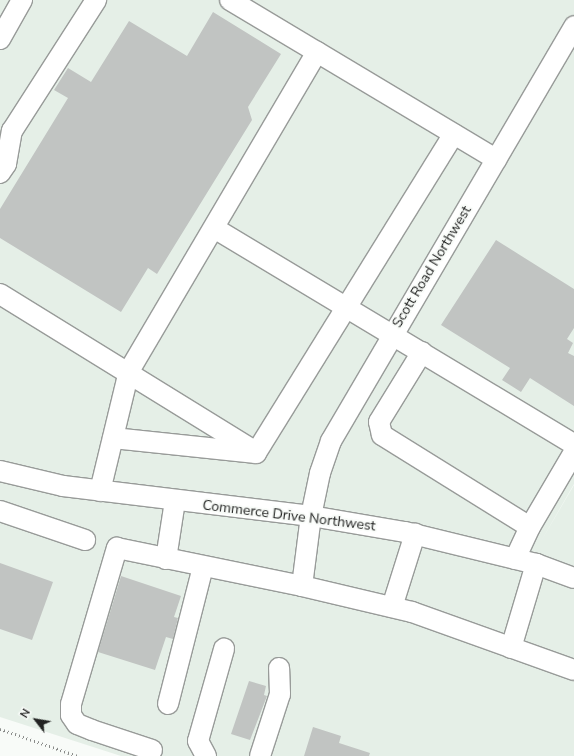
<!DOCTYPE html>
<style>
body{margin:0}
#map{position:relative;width:574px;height:756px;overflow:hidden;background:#f8fbf8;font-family:"Nunito Sans",sans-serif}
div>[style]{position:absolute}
.built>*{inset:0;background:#e5efe7}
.building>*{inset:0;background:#c1c4c2}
.path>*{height:2.5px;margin-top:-1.25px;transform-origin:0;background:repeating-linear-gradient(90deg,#898b89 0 1px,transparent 0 4px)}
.roads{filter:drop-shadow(1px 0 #989b99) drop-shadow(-1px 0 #989b99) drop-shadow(0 1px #989b99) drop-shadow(0 -1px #989b99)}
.minor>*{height:20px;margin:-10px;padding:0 10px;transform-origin:10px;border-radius:10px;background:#fff}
span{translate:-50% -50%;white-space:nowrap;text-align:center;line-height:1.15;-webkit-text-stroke:3.5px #f8fbf8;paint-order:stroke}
.street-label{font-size:14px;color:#222322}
.north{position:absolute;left:16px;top:700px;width:40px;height:40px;-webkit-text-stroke:3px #f8fbf8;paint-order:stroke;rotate:301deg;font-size:11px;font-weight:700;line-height:16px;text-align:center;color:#222322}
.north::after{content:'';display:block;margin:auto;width:14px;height:18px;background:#222322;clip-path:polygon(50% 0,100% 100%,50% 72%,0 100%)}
</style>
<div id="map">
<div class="built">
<div style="clip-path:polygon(0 0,574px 0,574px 484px,540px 543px,574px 485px,574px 756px,121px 756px,0 717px)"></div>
</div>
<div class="building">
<div style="clip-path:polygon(213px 12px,281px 54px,248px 107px,252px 120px,157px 274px,148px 268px,121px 312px,0 238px,0 209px,68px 98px,54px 90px,68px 68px,91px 82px,129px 21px,187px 56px)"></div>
<div style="clip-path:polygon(496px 240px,574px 289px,574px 328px,567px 339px,573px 343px,568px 353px,574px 356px,574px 406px,530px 378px,521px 392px,502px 380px,510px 368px,441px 325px)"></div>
<div style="clip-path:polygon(0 563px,53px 582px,32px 640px,0 629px)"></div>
<div style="clip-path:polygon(121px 576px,181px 596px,174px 617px,178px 618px,173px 639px,166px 637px,155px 670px,98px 652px)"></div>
<div style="clip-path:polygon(249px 681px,266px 686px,264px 695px,267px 696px,250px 740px,231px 734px)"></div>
<div style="clip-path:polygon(313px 727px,341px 736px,339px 743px,370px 753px,369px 756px,304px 756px)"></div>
</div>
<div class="path">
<div style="left:0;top:729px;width:83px;rotate:19.1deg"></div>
</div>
<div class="roads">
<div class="minor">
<div style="left:230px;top:0;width:101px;rotate:30.9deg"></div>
<div style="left:0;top:39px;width:45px;rotate:-60.6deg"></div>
<div style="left:0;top:173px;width:11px;rotate:-56deg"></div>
<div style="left:6px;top:164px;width:34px;rotate:-80deg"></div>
<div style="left:12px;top:131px;width:156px;rotate:-57.3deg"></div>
<div style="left:214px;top:228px;width:420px;rotate:31deg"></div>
<div style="left:0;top:294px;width:297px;rotate:31.7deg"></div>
<div style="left:422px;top:352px;width:82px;rotate:121.6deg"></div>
<div style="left:379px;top:422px;width:13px;rotate:77deg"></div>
<div style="left:382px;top:435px;width:174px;rotate:31.9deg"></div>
<div style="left:113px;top:438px;width:144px;rotate:6deg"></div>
<div style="left:256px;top:453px;width:375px;rotate:-58.2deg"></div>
<div style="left:0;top:471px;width:65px;rotate:13.4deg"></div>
<div style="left:63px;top:486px;width:250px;rotate:6.9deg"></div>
<div style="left:311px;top:516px;width:95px;rotate:9.7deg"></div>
<div style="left:405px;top:532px;width:135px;rotate:13.7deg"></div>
<div style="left:536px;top:564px;width:40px;rotate:20.2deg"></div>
<div style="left:100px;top:491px;width:123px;rotate:-76.4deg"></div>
<div style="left:129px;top:371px;width:370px;rotate:-59.5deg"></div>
<div style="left:317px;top:52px;width:209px;rotate:30.9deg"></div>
<div style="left:0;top:511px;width:90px;rotate:18.8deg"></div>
<div style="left:166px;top:559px;width:59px;rotate:-81.2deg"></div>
<div style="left:515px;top:559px;width:35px;rotate:-65deg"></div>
<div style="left:530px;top:527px;width:87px;rotate:-59.6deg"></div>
<div style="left:302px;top:586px;width:71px;rotate:-82.7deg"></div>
<div style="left:311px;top:516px;width:44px;rotate:-78.2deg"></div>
<div style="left:320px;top:473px;width:34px;rotate:-71deg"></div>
<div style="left:331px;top:441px;width:481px;rotate:-59.6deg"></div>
<div style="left:392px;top:607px;width:77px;rotate:-72.5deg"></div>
<div style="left:511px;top:648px;width:88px;rotate:-73.4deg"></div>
<div style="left:168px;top:704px;width:141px;rotate:-75.7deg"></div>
<div style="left:152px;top:750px;width:63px;rotate:-161.6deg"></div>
<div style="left:92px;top:730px;width:16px;rotate:-158deg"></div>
<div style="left:77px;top:724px;width:11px;rotate:-124deg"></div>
<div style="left:71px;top:715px;width:11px;rotate:-90deg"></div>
<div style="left:71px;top:704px;width:163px;rotate:-73.6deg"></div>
<div style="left:117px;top:548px;width:189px;rotate:11.6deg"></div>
<div style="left:302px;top:586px;width:113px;rotate:13.3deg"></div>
<div style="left:412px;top:612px;width:172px;rotate:19.7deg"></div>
<div style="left:206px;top:756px;width:17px;rotate:-118deg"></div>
<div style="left:198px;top:741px;width:96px;rotate:-74.2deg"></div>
<div style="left:260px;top:756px;width:65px;rotate:-72.1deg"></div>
<div style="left:280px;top:694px;width:26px;rotate:-92deg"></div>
</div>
</div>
<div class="street-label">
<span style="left:432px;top:267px;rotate:-59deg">Scott Road Northwest</span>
<span style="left:289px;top:516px;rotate:7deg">Commerce Drive Northwest</span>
</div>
<div class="north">N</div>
</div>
